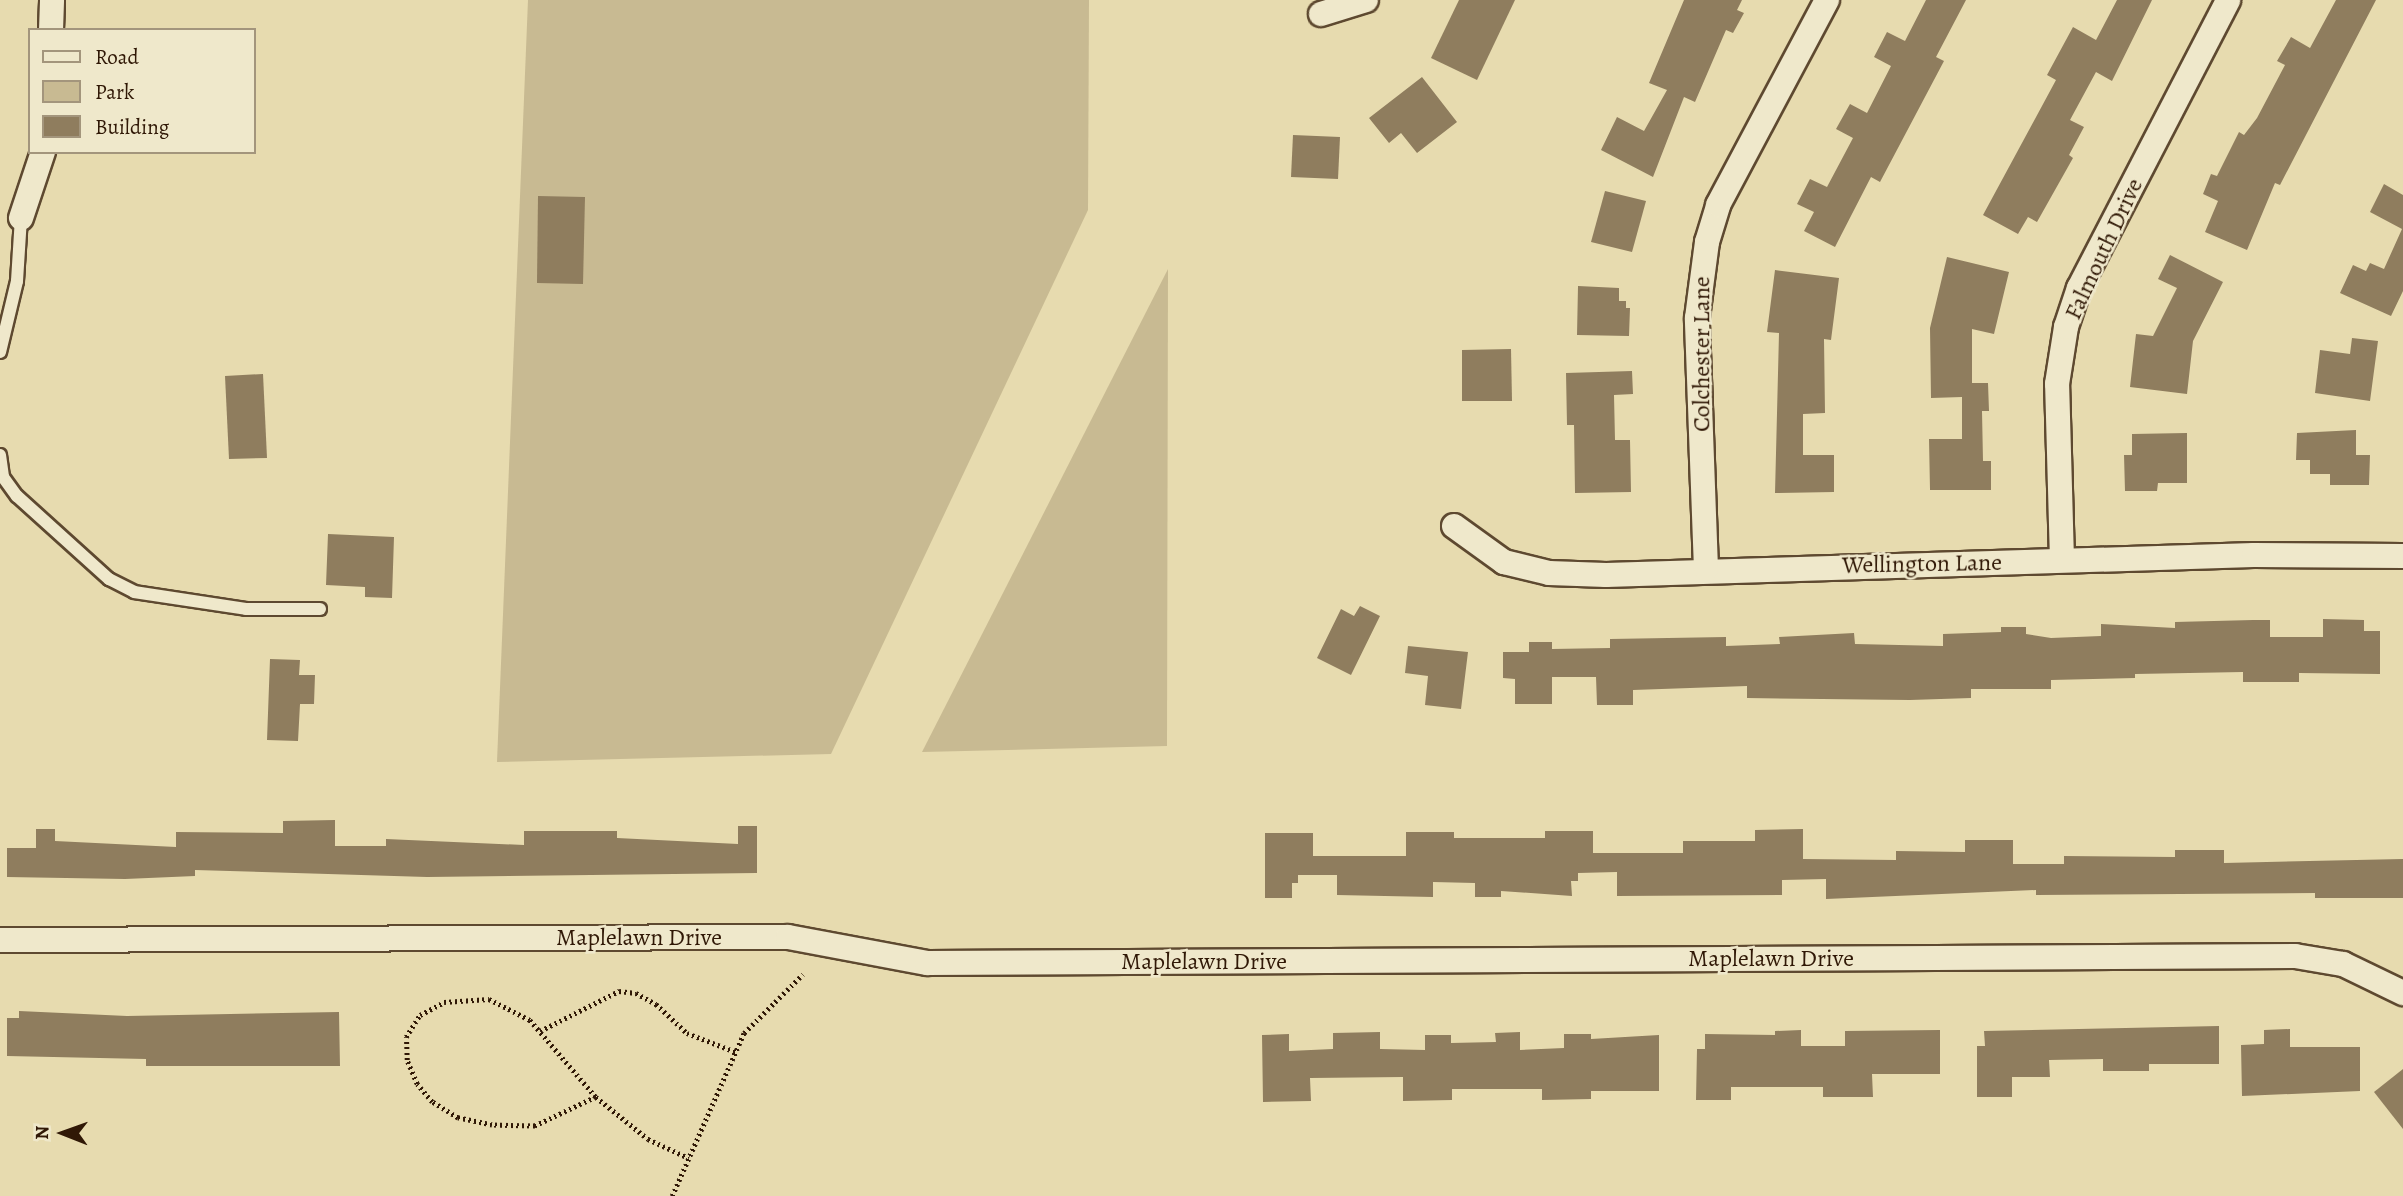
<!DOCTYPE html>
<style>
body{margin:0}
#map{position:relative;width:2403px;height:1196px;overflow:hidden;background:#e7dbaf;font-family:Alegreya,serif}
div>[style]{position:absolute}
.green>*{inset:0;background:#c8ba92}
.building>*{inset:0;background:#8f7d5e}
.path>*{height:4.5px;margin-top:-2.25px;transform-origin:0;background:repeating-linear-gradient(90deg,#301806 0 2px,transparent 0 5.5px)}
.roads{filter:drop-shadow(2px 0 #5e4930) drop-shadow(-2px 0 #5e4930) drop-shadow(0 2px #5e4930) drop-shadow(0 -2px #5e4930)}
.service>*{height:12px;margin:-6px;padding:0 6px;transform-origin:6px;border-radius:6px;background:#efe8cb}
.minor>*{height:24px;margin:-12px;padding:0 12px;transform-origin:12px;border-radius:12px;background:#efe8cb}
span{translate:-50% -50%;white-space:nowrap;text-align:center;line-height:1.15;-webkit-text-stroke:5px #efe8cb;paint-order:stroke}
.street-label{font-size:24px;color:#301806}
.legend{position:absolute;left:28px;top:28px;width:228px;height:126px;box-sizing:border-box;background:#efe8cb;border:2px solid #a3957c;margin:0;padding:9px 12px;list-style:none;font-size:21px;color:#301806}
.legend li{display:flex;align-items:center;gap:14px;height:35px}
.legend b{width:35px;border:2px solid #a3957c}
.north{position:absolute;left:28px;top:1098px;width:70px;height:70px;-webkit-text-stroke:5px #efe8cb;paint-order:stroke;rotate:271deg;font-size:19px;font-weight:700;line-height:28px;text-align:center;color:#301806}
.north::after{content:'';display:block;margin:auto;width:24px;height:32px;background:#301806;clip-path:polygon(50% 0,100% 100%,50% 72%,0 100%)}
</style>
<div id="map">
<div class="green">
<div style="clip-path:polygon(528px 0,1089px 0,1088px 210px,831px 754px,497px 762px)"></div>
<div style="clip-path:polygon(1168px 269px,1167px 746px,922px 752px)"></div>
</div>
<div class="building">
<div style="clip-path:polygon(1459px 0,1515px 0,1477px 80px,1431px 58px)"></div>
<div style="clip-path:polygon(1684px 0,1742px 0,1737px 10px,1744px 13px,1733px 33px,1726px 30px,1695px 102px,1684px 97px,1653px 177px,1601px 150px,1617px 117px,1644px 131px,1667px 90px,1649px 83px)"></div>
<div style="clip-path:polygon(1926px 0,1966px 0,1936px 57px,1944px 61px,1880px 182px,1871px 177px,1835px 247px,1804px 231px,1814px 212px,1797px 204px,1810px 179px,1827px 187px,1853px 138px,1836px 129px,1850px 104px,1867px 113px,1891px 66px,1874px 57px,1887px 32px,1905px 41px)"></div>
<div style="clip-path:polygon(2117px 0,2152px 0,2112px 81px,2096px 72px,2070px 120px,2084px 127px,2069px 155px,2073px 158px,2037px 222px,2028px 217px,2018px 234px,1983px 215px,2056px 80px,2047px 75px,2073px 27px,2096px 40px)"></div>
<div style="clip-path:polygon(2336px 0,2376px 0,2280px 185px,2275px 183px,2247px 250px,2205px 232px,2218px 201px,2203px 194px,2211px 174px,2217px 176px,2239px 132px,2244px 135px,2257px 118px,2285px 65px,2277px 61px,2291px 37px,2310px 48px)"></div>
<div style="clip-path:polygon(1422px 77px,1457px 122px,1417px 153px,1401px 133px,1389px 143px,1369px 118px)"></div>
<div style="clip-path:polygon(1293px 135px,1340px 137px,1338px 179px,1291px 177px)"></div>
<div style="clip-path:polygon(2384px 184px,2403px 195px,2403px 291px,2391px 316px,2340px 293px,2353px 265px,2366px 271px,2370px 263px,2384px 269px,2402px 229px,2370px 212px)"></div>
<div style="clip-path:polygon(1605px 191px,1646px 201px,1632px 252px,1591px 242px)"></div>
<div style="clip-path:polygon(538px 196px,585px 197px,583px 284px,537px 283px)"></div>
<div style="clip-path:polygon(2170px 255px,2223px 282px,2193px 341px,2187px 394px,2130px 387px,2136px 334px,2153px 336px,2177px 288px,2158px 279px)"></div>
<div style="clip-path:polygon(1947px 257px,2009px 272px,1994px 334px,1972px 329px,1972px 383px,1988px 383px,1989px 411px,1982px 411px,1983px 461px,1991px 461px,1991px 490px,1930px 490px,1929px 439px,1962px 439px,1962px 397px,1931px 398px,1930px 328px)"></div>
<div style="clip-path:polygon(1775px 270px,1839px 278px,1831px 340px,1824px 339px,1825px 413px,1803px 414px,1803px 455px,1834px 455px,1834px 492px,1775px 493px,1779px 333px,1767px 332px)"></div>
<div style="clip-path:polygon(1578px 286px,1619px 288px,1619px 301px,1626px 301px,1626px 308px,1630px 308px,1629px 336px,1577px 335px)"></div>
<div style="clip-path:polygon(2352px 338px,2378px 341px,2370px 401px,2315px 393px,2320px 350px,2350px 354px)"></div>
<div style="clip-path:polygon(1511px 349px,1512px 401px,1462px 401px,1462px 350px)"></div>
<div style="clip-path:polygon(1632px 371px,1633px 394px,1614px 395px,1615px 440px,1630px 440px,1631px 492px,1575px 493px,1574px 425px,1567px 425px,1566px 373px)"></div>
<div style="clip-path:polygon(263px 374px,267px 458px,229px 459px,225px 376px)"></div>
<div style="clip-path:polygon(2356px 430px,2356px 455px,2370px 455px,2369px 485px,2330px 485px,2330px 474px,2310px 474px,2310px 460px,2296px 460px,2297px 433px)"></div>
<div style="clip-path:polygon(2187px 433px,2187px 483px,2158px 483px,2157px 491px,2125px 491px,2124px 455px,2132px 455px,2132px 434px)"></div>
<div style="clip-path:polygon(328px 534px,394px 537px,392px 598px,365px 597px,365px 587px,326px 585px)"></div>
<div style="clip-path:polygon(1360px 606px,1380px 616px,1351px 675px,1317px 658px,1341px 609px,1354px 616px)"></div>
<div style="clip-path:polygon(2323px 619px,2364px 620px,2364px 631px,2380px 631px,2380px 674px,2299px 673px,2299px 682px,2243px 682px,2243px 672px,2135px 674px,2135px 678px,2051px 680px,2051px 689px,1971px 689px,1971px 698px,1910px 700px,1747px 698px,1747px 686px,1633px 690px,1633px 705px,1597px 705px,1596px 677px,1552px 677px,1552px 704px,1515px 704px,1515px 679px,1503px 678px,1503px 652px,1529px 652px,1529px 642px,1552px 642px,1552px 649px,1610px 648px,1610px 639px,1726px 637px,1726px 646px,1780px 644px,1779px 637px,1854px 633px,1855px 644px,1943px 646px,1943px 634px,2001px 632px,2001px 627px,2026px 627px,2026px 634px,2051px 638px,2101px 636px,2101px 624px,2175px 628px,2175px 622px,2253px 620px,2270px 620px,2270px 637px,2323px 637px)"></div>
<div style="clip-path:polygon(1408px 646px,1468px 652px,1461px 709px,1425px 705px,1428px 676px,1405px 673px)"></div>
<div style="clip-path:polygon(270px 659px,300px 660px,299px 675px,315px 675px,314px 704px,300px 704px,298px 741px,267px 740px)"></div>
<div style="clip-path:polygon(335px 820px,335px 846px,386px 846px,386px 839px,524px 845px,524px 831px,617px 831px,617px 838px,738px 844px,738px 826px,757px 826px,757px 873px,427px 877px,195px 870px,195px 876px,125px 879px,7px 877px,7px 848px,36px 848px,36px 829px,55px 829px,55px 841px,176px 847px,176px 832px,283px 833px,283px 821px)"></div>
<div style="clip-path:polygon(1803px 829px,1803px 859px,1896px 860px,1896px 851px,1965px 852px,1965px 840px,2013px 840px,2013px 864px,2064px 864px,2064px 856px,2175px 857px,2175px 850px,2224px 850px,2224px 863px,2403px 859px,2403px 898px,2315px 898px,2315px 893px,2036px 895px,2036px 890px,1826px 899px,1826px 879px,1782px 880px,1782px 895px,1617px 896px,1617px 872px,1578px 873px,1578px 881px,1571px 881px,1572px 896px,1501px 891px,1501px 897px,1475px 897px,1475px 883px,1433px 882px,1433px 897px,1337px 895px,1337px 875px,1298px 875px,1298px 883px,1292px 883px,1292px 898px,1265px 898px,1265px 833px,1313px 833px,1313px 856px,1406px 856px,1406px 832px,1454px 832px,1454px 838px,1545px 838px,1545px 831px,1593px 831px,1593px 853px,1683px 853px,1683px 841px,1755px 841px,1755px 830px)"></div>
<div style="clip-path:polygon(19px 1011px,127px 1016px,339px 1012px,340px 1066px,146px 1066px,146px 1059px,7px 1056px,7px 1018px,19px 1018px)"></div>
<div style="clip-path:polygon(2219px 1026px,2219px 1064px,2149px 1064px,2149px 1071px,2103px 1071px,2103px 1059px,2049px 1060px,2050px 1077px,2012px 1077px,2012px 1097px,1977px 1097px,1977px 1046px,1985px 1046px,1984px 1031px)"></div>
<div style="clip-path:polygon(2290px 1029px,2290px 1047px,2360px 1047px,2360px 1091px,2242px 1096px,2241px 1045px,2264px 1044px,2264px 1030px)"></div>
<div style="clip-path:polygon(1801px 1030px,1801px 1046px,1845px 1046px,1845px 1031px,1940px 1030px,1940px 1074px,1872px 1074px,1873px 1097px,1823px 1097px,1823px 1087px,1731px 1087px,1731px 1100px,1696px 1100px,1697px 1049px,1705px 1049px,1705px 1034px,1775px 1035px,1775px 1031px)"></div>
<div style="clip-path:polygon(1380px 1032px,1380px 1049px,1425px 1050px,1425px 1035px,1451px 1035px,1451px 1043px,1496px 1042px,1495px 1033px,1520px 1032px,1520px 1050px,1564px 1048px,1564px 1034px,1591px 1034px,1591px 1039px,1659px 1035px,1659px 1091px,1591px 1091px,1591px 1099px,1542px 1100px,1542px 1089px,1452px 1089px,1452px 1100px,1403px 1101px,1403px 1077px,1310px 1078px,1311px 1101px,1263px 1102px,1262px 1035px,1289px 1034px,1289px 1051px,1333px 1049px,1333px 1033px)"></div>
<div style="clip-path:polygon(2403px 1069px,2403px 1129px,2374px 1092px)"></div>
</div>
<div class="path">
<div style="left:540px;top:1031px;width:89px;rotate:-26.9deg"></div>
<div style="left:619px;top:991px;width:17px;rotate:7deg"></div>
<div style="left:636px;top:993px;width:23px;rotate:29deg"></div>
<div style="left:656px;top:1004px;width:42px;rotate:43.1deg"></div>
<div style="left:687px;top:1033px;width:53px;rotate:21.2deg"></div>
<div style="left:596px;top:1097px;width:68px;rotate:154.6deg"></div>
<div style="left:535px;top:1126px;width:43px;rotate:-178.7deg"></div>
<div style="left:492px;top:1125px;width:35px;rotate:-168deg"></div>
<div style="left:458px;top:1118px;width:31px;rotate:-148deg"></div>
<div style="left:432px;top:1102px;width:23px;rotate:-130deg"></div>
<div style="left:417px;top:1084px;width:26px;rotate:-113deg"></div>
<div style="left:407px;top:1060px;width:23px;rotate:-92deg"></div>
<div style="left:406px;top:1037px;width:26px;rotate:-58deg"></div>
<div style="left:420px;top:1015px;width:27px;rotate:-28deg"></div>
<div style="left:444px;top:1002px;width:45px;rotate:-3.8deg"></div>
<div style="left:489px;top:999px;width:46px;rotate:27.1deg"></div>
<div style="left:530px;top:1020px;width:101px;rotate:49.4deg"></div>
<div style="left:596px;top:1097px;width:67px;rotate:38.9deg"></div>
<div style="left:648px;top:1139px;width:45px;rotate:24.9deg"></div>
<div style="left:672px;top:1196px;width:178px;rotate:-66.2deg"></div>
<div style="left:744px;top:1033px;width:83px;rotate:-45deg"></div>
</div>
<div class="roads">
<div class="service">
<div style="left:0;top:352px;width:73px;rotate:-76.5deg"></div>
<div style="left:17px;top:281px;width:63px;rotate:-86.4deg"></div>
<div style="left:0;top:455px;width:22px;rotate:82deg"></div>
<div style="left:3px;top:477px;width:24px;rotate:54deg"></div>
<div style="left:17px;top:496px;width:124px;rotate:42.1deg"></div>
<div style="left:109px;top:579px;width:28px;rotate:27deg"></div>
<div style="left:134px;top:592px;width:113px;rotate:8.6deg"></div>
<div style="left:246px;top:609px;width:74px"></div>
</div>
<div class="minor">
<div style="left:1321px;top:14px;width:47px;rotate:-17.3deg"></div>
<div style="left:51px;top:30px;width:30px;rotate:-88deg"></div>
<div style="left:21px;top:218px;width:70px;rotate:-71.6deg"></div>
<div style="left:1454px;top:526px;width:62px;rotate:35.8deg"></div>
<div style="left:1504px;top:562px;width:46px;rotate:13.7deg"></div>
<div style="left:1549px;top:573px;width:57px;rotate:2deg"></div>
<div style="left:1606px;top:575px;width:648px;rotate:-1.77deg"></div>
<div style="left:2254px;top:555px;width:149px;rotate:0.4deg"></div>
<div style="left:2062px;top:560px;width:176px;rotate:-91.6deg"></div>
<div style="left:2057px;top:384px;width:58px;rotate:-81deg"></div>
<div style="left:2066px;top:327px;width:41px;rotate:-71.6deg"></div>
<div style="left:2079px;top:288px;width:324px;rotate:-62.6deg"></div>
<div style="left:1706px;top:569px;width:251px;rotate:-92.1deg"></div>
<div style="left:1697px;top:318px;width:77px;rotate:-82.5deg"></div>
<div style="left:1707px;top:242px;width:39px;rotate:-73deg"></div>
<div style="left:1718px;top:205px;width:232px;rotate:-62deg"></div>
<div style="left:0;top:940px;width:788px;rotate:-0.22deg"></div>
<div style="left:788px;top:937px;width:141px;rotate:10.6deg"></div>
<div style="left:927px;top:963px;width:1368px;rotate:-0.29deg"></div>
<div style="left:2295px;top:956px;width:49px;rotate:9.5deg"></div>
<div style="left:2343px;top:964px;width:67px;rotate:25.8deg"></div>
</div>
</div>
<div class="street-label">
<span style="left:2104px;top:249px;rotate:-65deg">Falmouth Drive</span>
<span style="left:1702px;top:354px;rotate:-90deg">Colchester Lane</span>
<span style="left:1922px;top:564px;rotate:-1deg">Wellington Lane</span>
<span style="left:639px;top:938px">Maplelawn Drive</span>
<span style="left:1771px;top:959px">Maplelawn Drive</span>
<span style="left:1204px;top:962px">Maplelawn Drive</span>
</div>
<ul class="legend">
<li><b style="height:9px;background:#efe8cb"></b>Road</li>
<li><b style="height:19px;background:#c8ba92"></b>Park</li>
<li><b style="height:19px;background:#8f7d5e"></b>Building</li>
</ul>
<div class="north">N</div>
</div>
